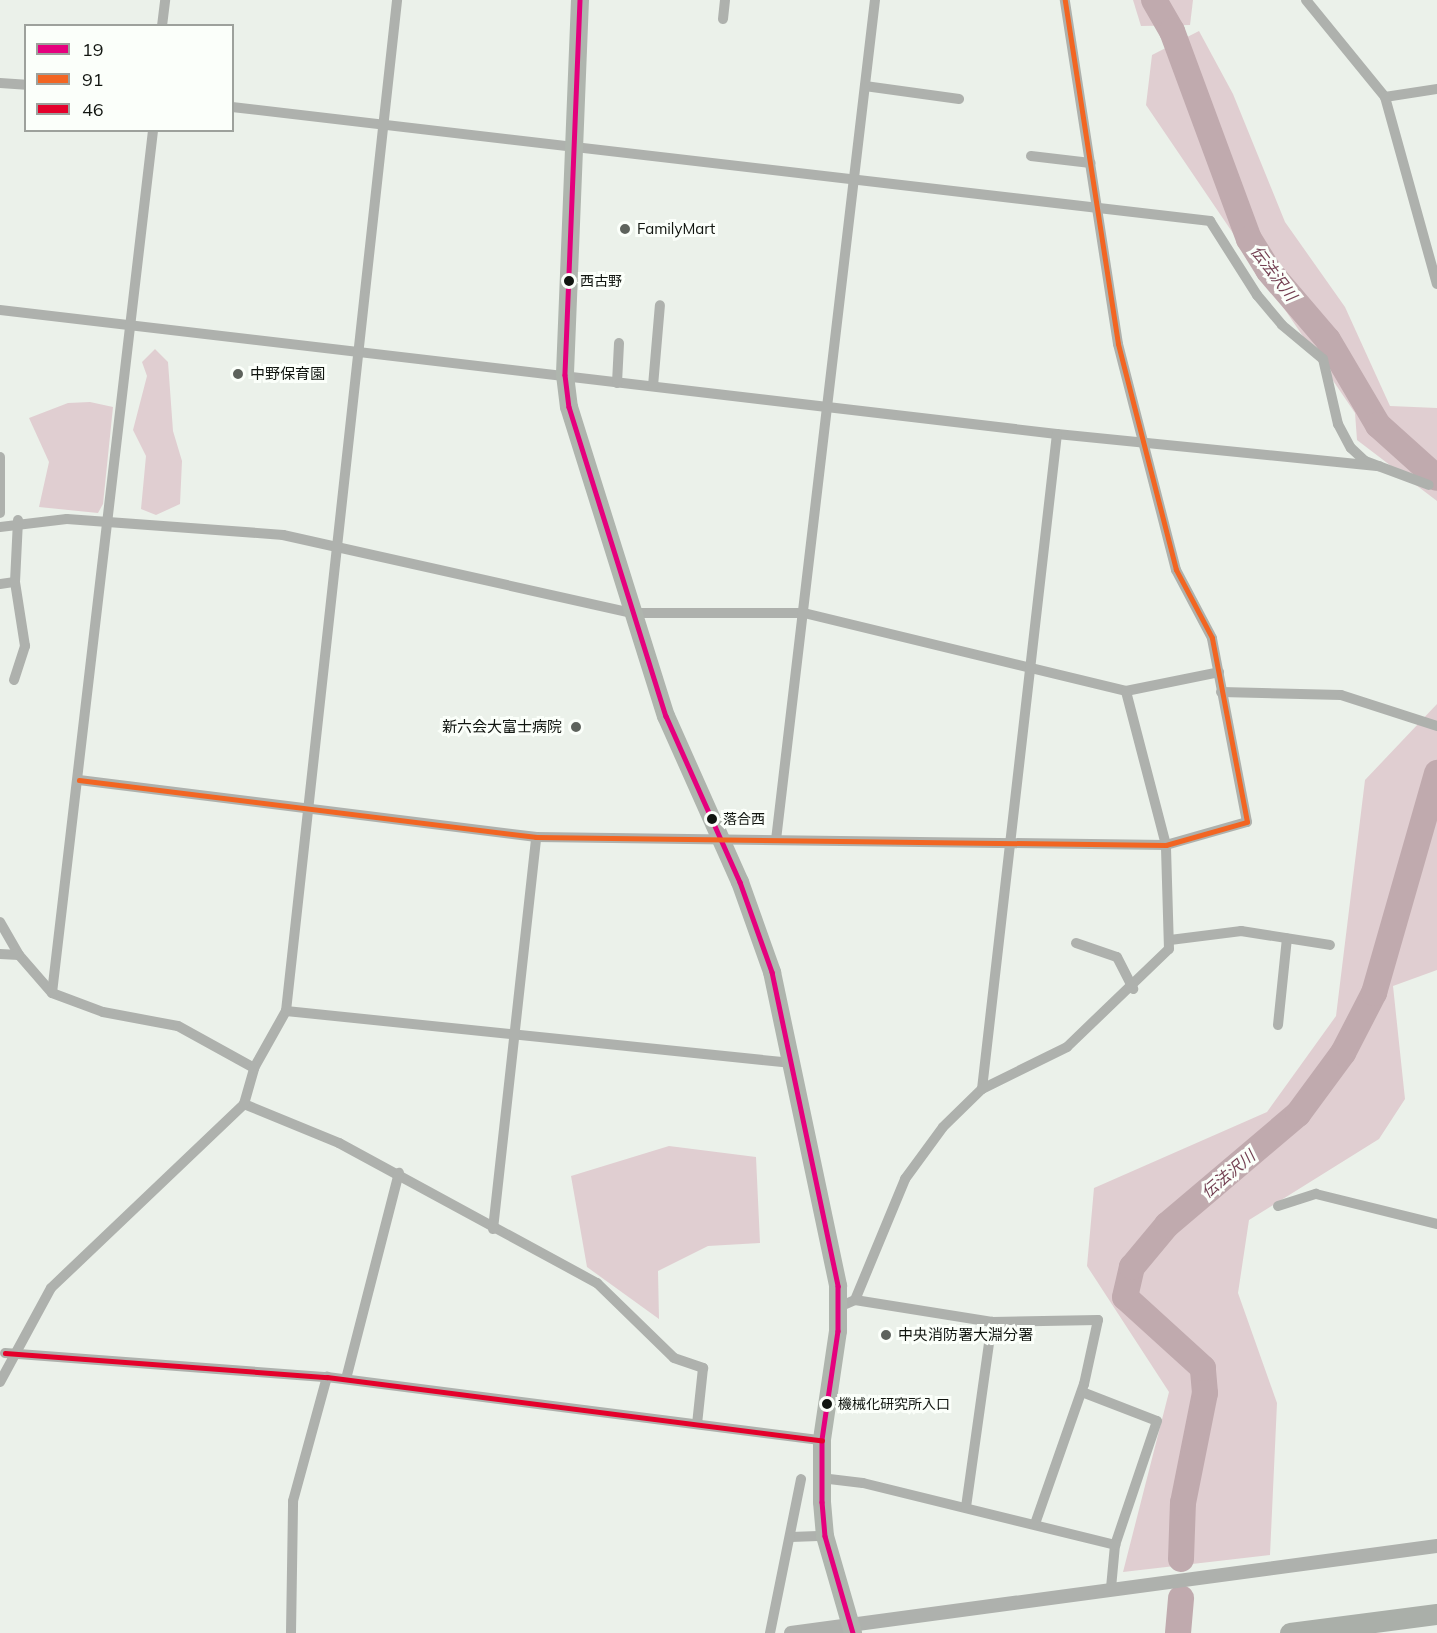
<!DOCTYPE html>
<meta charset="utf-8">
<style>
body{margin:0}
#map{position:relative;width:1437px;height:1633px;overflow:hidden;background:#ebf1ea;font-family:Mulish,"Noto Sans JP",sans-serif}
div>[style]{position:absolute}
.forest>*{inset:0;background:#e0ced1}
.river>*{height:26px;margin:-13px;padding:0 13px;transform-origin:13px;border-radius:13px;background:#c0aaae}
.minor>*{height:10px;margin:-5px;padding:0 5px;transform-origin:5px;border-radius:5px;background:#aeb1ad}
.tertiary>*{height:14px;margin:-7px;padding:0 7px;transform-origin:7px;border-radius:7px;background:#aeb1ad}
.primary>*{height:18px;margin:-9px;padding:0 9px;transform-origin:9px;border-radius:9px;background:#afb5ae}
.motorway>*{height:21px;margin:-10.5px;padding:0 10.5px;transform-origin:10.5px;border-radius:10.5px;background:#aaafa9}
.bus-1>*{height:4.5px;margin:-2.25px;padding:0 2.25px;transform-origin:2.25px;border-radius:2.25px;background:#e5007d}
.bus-2>*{height:4.5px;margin:-2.25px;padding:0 2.25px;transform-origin:2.25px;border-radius:2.25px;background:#f26522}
.bus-3>*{height:4.5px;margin:-2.25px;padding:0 2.25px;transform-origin:2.25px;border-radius:2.25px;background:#e4002b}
.dots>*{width:16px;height:16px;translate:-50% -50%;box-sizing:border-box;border:3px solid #fbfffa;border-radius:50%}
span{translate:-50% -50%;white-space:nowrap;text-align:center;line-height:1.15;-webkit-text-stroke:6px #fbfffa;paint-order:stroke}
.bus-label{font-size:14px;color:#111510}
.left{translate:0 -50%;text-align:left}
.poi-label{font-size:15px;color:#111510}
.right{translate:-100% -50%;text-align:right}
.water-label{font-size:16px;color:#733f51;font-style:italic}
.legend{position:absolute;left:24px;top:24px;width:210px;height:108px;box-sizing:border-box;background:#fbfffa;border:2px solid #9da19c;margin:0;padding:8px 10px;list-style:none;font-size:18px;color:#111510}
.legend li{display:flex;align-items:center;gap:12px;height:30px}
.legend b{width:30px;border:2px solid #9da19c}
</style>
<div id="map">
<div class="forest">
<div style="clip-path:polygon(1133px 0,1193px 0,1190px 25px,1141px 26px)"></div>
<div style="clip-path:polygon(1199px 31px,1233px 94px,1285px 222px,1345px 307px,1390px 406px,1437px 408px,1437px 501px,1357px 440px,1355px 413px,1146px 105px,1152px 55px)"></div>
<div style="clip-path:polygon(155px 349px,168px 362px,173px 431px,182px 461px,180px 504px,156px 515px,141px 509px,146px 456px,133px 430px,147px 376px,142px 362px)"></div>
<div style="clip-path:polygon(90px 402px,113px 407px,103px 504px,98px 513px,39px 507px,49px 462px,29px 418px,68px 403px)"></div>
<div style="clip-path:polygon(1437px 704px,1437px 970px,1393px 986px,1405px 1099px,1379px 1139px,1249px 1220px,1238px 1293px,1277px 1403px,1270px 1555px,1123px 1572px,1169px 1392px,1087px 1266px,1094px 1188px,1267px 1112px,1336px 1016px,1365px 780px)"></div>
<div style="clip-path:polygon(669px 1146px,756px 1157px,760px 1243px,708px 1246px,658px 1271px,659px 1319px,587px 1267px,571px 1176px)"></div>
</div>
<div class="river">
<div style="left:1154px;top:0;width:36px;rotate:60deg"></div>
<div style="left:1172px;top:31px;width:222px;rotate:69.7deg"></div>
<div style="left:1249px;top:239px;width:36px;rotate:58deg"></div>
<div style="left:1268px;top:270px;width:92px;rotate:49.4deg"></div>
<div style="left:1328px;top:340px;width:99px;rotate:59.5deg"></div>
<div style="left:1378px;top:425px;width:79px;rotate:41.9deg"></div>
<div style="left:1181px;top:1559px;width:56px;rotate:-88deg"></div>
<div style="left:1183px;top:1503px;width:112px;rotate:-78.7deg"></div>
<div style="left:1205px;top:1393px;width:25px;rotate:-95deg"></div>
<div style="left:1203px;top:1368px;width:105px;rotate:-137.7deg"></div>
<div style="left:1125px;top:1297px;width:31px;rotate:-77deg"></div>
<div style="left:1132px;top:1267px;width:55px;rotate:-50.2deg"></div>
<div style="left:1167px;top:1225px;width:172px;rotate:-40.3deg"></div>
<div style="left:1298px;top:1114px;width:76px;rotate:-53.6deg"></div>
<div style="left:1343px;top:1053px;width:68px;rotate:-62.7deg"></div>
<div style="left:1374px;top:993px;width:229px;rotate:-74deg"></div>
<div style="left:1178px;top:1633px;width:35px;rotate:-85deg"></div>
</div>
<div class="minor">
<div style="left:1306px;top:0;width:125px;rotate:50.8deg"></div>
<div style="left:1385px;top:97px;width:53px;rotate:-8.7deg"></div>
<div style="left:723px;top:19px;width:19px;rotate:-84deg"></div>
<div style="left:162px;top:26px;width:26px;rotate:-83deg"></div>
<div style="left:0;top:83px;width:26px;rotate:4deg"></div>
<div style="left:865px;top:86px;width:95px;rotate:7.9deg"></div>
<div style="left:1385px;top:97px;width:194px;rotate:74.5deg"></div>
<div style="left:232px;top:107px;width:985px;rotate:6.65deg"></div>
<div style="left:1210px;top:221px;width:88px;rotate:57.6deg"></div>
<div style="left:1257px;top:295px;width:39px;rotate:50deg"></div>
<div style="left:1282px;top:325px;width:53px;rotate:39.7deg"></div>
<div style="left:1323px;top:359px;width:67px;rotate:77deg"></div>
<div style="left:1338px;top:424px;width:27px;rotate:62deg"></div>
<div style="left:1351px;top:448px;width:19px;rotate:43deg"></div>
<div style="left:1365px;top:461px;width:68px;rotate:20.6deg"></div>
<div style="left:1031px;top:156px;width:60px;rotate:6.7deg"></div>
<div style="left:0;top:310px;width:1064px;rotate:6.69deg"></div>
<div style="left:1057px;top:434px;width:324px;rotate:5.7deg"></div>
<div style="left:617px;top:383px;width:40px;rotate:-87.1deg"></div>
<div style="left:653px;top:386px;width:81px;rotate:-85.1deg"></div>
<div style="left:0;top:457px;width:56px;rotate:90deg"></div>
<div style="left:0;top:527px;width:67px;rotate:-6.8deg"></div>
<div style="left:67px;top:519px;width:217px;rotate:4.2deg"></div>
<div style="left:283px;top:535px;width:359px;rotate:12.6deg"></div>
<div style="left:633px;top:613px;width:171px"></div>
<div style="left:804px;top:613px;width:331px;rotate:13.6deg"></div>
<div style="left:1126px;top:691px;width:95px;rotate:-11.5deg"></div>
<div style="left:0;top:584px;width:15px;rotate:-8deg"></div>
<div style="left:14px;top:680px;width:36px;rotate:-72deg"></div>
<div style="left:25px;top:646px;width:65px;rotate:-98.9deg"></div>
<div style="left:15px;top:582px;width:62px;rotate:-87.2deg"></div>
<div style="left:1221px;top:692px;width:120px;rotate:1.4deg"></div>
<div style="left:1341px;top:695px;width:101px;rotate:17.9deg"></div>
<div style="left:79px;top:780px;width:461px;rotate:7.1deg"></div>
<div style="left:536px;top:837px;width:630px;rotate:0.73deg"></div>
<div style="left:1166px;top:845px;width:84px;rotate:-15.9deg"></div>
<div style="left:1247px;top:822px;width:187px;rotate:-100.8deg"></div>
<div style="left:1212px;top:638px;width:77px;rotate:-117.9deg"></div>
<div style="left:1176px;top:570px;width:233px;rotate:-104.4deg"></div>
<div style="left:1118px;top:344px;width:348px;rotate:-98.8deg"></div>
<div style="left:776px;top:840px;width:846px;rotate:-83.28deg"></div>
<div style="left:0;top:922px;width:38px;rotate:60deg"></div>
<div style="left:19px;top:955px;width:50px;rotate:49deg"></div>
<div style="left:52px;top:993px;width:54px;rotate:20.4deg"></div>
<div style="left:103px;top:1012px;width:76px;rotate:10.6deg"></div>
<div style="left:178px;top:1026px;width:87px;rotate:28.9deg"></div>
<div style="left:1170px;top:940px;width:72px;rotate:-7.2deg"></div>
<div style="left:1241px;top:931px;width:90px;rotate:8.9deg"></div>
<div style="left:1076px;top:943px;width:43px;rotate:18.9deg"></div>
<div style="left:1117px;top:957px;width:36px;rotate:63deg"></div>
<div style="left:0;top:954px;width:19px;rotate:3deg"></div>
<div style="left:52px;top:993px;width:869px;rotate:-83.32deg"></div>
<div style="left:286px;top:1011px;width:509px;rotate:5.87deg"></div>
<div style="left:1278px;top:1025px;width:87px;rotate:-84.1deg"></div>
<div style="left:982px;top:1089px;width:659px;rotate:-83.47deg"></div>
<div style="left:244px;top:1104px;width:103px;rotate:22.3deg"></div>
<div style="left:339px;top:1143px;width:294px;rotate:28.5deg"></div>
<div style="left:597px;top:1283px;width:107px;rotate:44.2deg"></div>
<div style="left:674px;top:1358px;width:31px;rotate:19deg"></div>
<div style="left:703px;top:1368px;width:56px;rotate:96.1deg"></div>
<div style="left:1278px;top:1206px;width:40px;rotate:-18deg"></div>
<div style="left:1316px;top:1194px;width:125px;rotate:13.9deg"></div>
<div style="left:493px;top:1229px;width:394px;rotate:-83.7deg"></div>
<div style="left:855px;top:1300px;width:139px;rotate:9.1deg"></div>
<div style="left:839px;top:1307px;width:17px;rotate:-24deg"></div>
<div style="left:855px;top:1300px;width:131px;rotate:-67.5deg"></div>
<div style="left:905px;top:1179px;width:64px;rotate:-53.8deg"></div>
<div style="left:943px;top:1127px;width:54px;rotate:-44.3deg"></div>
<div style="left:982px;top:1089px;width:95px;rotate:-26.3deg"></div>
<div style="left:1067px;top:1047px;width:141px;rotate:-43.9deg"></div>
<div style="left:1169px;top:949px;width:104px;rotate:-91.7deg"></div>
<div style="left:1166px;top:845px;width:159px;rotate:-104.6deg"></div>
<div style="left:5px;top:1353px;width:323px;rotate:4.3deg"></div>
<div style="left:327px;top:1377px;width:499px;rotate:7.3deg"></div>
<div style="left:346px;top:1379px;width:213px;rotate:-75.6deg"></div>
<div style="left:0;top:1382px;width:107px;rotate:-61.5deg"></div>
<div style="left:51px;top:1288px;width:267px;rotate:-43.6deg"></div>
<div style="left:244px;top:1104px;width:37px;rotate:-74deg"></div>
<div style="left:254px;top:1068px;width:65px;rotate:-60.7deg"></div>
<div style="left:286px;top:1011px;width:1017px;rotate:-83.73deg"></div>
<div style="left:1082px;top:1392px;width:80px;rotate:21.1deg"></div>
<div style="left:1157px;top:1421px;width:131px;rotate:108.7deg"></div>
<div style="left:1115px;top:1545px;width:43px;rotate:95.3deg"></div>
<div style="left:821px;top:1478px;width:42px;rotate:6.8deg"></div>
<div style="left:863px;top:1483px;width:260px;rotate:13.8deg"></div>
<div style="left:966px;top:1507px;width:187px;rotate:-82deg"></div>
<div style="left:992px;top:1322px;width:106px;rotate:-1.1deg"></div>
<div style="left:1098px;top:1320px;width:66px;rotate:102.3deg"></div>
<div style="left:1084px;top:1384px;width:148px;rotate:109.3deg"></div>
<div style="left:791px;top:1537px;width:34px;rotate:-2deg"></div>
<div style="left:291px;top:1633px;width:132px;rotate:-89.1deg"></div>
<div style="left:293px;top:1501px;width:129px;rotate:-74.7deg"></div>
<div style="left:770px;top:1633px;width:157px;rotate:-78.6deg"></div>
</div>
<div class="tertiary">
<div style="left:791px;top:1633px;width:652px;rotate:-7.67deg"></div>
</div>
<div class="primary">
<div style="left:580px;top:0;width:375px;rotate:92.3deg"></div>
<div style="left:565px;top:375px;width:32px;rotate:83deg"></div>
<div style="left:569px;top:407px;width:324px;rotate:72.6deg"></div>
<div style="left:666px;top:716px;width:182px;rotate:66deg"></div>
<div style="left:740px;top:882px;width:96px;rotate:70.4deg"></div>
<div style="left:772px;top:972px;width:321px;rotate:78.1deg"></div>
<div style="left:838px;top:1286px;width:45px;rotate:90deg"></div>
<div style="left:838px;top:1331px;width:110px;rotate:98.4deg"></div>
<div style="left:822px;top:1440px;width:62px;rotate:90deg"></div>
<div style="left:822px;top:1502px;width:34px;rotate:85deg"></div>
<div style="left:825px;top:1536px;width:101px;rotate:73.9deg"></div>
</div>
<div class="motorway">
<div style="left:1290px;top:1633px;width:148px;rotate:-7.4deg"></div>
</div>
<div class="bus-1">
<div style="left:580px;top:0;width:375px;rotate:92.3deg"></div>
<div style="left:565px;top:375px;width:32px;rotate:83deg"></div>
<div style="left:569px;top:407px;width:324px;rotate:72.6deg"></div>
<div style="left:666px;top:716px;width:182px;rotate:66deg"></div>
<div style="left:740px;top:882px;width:96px;rotate:70.4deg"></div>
<div style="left:772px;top:972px;width:321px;rotate:78.1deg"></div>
<div style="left:838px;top:1286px;width:45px;rotate:90deg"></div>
<div style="left:838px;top:1331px;width:110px;rotate:98.4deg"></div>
<div style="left:822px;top:1440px;width:62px;rotate:90deg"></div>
<div style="left:822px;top:1502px;width:34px;rotate:85deg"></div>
<div style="left:825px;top:1536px;width:101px;rotate:73.9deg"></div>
</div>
<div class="bus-2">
<div style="left:79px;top:780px;width:461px;rotate:7.1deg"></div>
<div style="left:536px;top:837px;width:630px;rotate:0.73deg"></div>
<div style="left:1166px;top:845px;width:84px;rotate:-15.9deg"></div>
<div style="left:1247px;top:822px;width:187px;rotate:-100.8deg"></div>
<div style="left:1212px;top:638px;width:77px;rotate:-117.9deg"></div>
<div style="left:1176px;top:570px;width:233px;rotate:-104.4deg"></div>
<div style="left:1118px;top:344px;width:348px;rotate:-98.8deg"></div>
</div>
<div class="bus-3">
<div style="left:5px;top:1353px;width:323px;rotate:4.3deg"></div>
<div style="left:327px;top:1377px;width:499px;rotate:7.3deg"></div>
</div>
<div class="dots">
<div style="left:625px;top:229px;background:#5d625c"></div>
<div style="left:569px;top:281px;background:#111510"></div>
<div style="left:238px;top:374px;background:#5d625c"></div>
<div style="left:576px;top:727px;background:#5d625c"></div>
<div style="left:712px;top:819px;background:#111510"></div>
<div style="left:886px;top:1335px;background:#5d625c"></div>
<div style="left:827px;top:1404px;background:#111510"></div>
</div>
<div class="bus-label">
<span class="left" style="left:580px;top:281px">西古野</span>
<span class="left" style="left:723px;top:819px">落合西</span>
<span class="left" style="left:838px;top:1404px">機械化研究所入口</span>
</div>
<div class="poi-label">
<span class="left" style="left:637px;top:229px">FamilyMart</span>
<span class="left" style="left:250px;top:374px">中野保育園</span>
<span class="right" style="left:562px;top:727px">新六会大富士病院</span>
<span class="left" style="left:898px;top:1335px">中央消防署大淵分署</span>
</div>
<div class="water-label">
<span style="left:1274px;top:273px;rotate:53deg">伝法沢川</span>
<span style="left:1228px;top:1174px;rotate:-40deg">伝法沢川</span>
</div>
<ul class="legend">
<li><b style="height:8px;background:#e5007d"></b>19</li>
<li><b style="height:8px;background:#f26522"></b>91</li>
<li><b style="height:8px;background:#e4002b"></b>46</li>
</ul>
</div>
